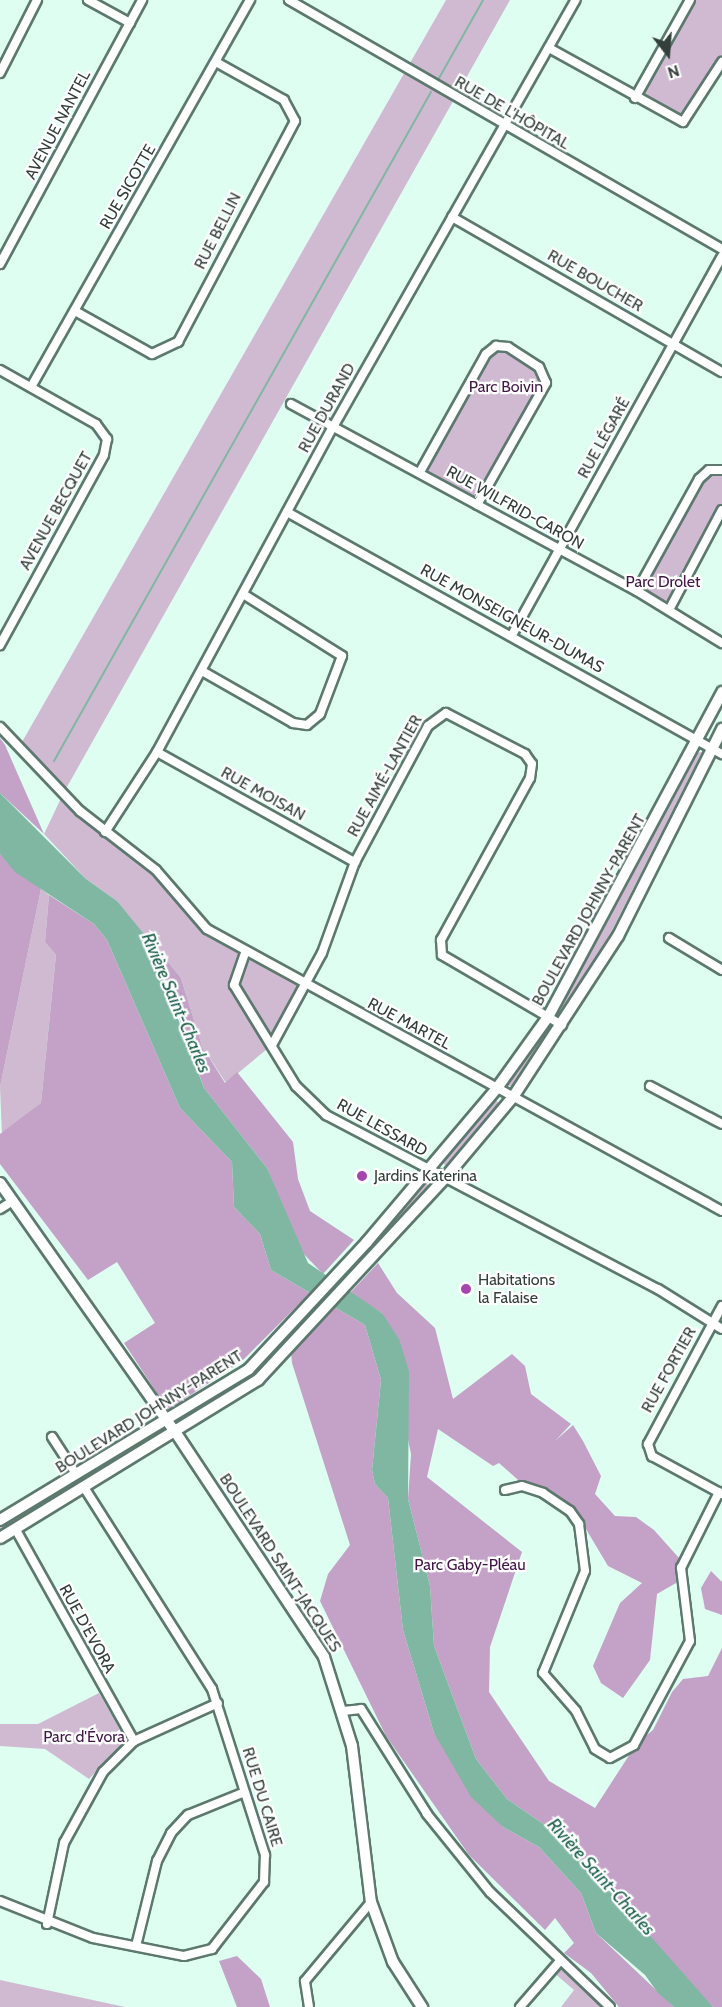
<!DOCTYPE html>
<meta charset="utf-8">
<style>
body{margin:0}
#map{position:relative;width:722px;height:2007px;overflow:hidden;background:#defef1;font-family:Cabin,sans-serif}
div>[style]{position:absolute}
.green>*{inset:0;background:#d0bad1}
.forest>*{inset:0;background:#c4a1c7}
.water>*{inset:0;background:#80b7a2}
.stream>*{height:2px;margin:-1px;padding:0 1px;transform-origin:1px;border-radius:1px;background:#80b7a2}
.roads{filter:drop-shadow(2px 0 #5d796e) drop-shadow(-2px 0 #5d796e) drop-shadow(0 2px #5d796e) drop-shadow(0 -2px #5d796e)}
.minor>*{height:8px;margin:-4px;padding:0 4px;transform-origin:4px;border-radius:4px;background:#fff}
.tertiary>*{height:10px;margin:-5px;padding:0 5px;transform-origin:5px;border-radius:5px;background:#fff}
.dots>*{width:16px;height:16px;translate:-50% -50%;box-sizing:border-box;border:3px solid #fff;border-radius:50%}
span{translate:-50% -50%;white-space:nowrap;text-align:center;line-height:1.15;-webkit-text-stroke:4.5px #fff;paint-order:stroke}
.street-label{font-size:16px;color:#323f3a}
.park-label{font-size:16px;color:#421746}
.poi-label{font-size:16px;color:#323f3a}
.left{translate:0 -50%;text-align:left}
.water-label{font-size:18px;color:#185e49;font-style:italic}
.north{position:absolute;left:638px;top:24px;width:60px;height:60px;-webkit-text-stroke:4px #fff;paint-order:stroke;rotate:163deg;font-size:16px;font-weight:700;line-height:24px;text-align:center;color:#323f3a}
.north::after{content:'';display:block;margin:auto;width:21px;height:27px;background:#323f3a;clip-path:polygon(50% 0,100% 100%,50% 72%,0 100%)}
</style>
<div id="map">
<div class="green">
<div style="clip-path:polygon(446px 0,510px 0,63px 794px,135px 850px,194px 918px,306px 985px,272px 1045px,226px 1083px,202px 1046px,181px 978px,164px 957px,158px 959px,117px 901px,86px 879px,44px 834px,63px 794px,18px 749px)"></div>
<div style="clip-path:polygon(690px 0,722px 0,722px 62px,687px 120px,635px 98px)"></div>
<div style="clip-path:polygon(502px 345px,545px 377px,477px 505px,420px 472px,486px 354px)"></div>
<div style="clip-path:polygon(722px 470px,722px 510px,669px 610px,637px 591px,704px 474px)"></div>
<div style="clip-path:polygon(702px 752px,596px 962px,563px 1011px,561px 1006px,696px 753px)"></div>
<div style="clip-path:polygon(41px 889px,49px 895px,45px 942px,56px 955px,41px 1103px,2px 1136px,0 1087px)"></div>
<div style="clip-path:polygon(549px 1031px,514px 1086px,508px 1086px,544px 1032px)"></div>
<div style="clip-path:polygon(495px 1099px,500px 1105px,445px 1166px,443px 1161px)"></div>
<div style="clip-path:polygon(425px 1182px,429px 1186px,380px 1241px,376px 1238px)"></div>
<div style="clip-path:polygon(157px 1433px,159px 1437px,0 1533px,0 1525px)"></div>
<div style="clip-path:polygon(99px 1693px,123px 1735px,121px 1745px,89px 1779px,45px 1749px,0 1746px,0 1724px,38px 1724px)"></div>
<div style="clip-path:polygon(556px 1967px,564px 1968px,605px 2007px,561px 2007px,574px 1990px,553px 1972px)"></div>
<div style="clip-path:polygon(0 1980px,125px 2007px,0 2007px)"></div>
</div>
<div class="forest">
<div style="clip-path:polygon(0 738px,5px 745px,44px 834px,0 793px)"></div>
<div style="clip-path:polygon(0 854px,41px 889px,0 1087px)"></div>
<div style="clip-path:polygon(49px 895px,94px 924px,107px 940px,180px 1108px,232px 1162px,234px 1207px,260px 1234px,271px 1270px,365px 1325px,381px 1380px,372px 1470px,375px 1484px,388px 1498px,403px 1630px,434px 1733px,503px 1827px,539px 1847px,581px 1893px,596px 1933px,674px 2007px,619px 2007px,591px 1973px,564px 1953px,574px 1943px,555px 1918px,545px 1930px,469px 1855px,386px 1736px,320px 1601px,328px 1574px,350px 1545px,292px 1363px,291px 1352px,309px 1333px,300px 1303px,242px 1361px,168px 1410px,124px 1343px,155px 1323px,117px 1262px,88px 1280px,0 1164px,0 1134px,41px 1103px,56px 955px,45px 942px)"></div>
<div style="clip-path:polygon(164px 957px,181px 978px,202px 1046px,225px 1083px,237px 1072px,293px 1142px,298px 1179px,310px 1211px,354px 1240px,323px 1274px,299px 1249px,267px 1168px,204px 1088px,158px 959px)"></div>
<div style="clip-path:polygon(378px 1263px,397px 1293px,435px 1328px,453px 1399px,512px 1354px,525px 1366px,531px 1394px,571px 1424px,555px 1441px,573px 1425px,583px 1441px,601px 1476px,595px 1494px,615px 1516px,636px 1517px,654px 1530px,679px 1558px,676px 1583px,657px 1594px,650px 1660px,623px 1698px,601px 1683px,593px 1666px,620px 1603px,642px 1583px,608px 1566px,577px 1514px,548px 1490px,525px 1486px,499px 1463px,493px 1466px,438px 1429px,427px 1477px,522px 1552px,490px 1647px,489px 1692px,549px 1781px,595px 1808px,637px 1743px,653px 1730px,672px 1692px,683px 1679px,708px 1676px,722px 1648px,722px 2007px,713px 2007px,680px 1974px,600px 1879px,555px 1832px,507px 1799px,476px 1759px,434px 1646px,430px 1586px,408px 1499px,411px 1454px,382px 1313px,350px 1293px)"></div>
<div style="clip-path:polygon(711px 1571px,722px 1582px,722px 1615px,705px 1609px,701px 1588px)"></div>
<div style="clip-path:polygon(237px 1956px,261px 1979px,270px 2007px,237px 2007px,219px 1961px)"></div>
</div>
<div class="water">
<div style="clip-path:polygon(0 793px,86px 879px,117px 901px,148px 939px,204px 1088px,267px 1168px,308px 1263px,382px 1313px,399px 1339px,409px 1371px,408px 1499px,430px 1586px,434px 1646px,476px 1759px,507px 1799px,555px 1832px,600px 1879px,713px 2007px,674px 2007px,658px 1993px,645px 1975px,596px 1933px,581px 1893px,539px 1847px,503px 1827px,471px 1797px,434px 1733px,403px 1630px,388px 1498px,375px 1484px,372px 1470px,381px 1380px,365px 1325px,271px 1270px,260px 1234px,234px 1207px,232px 1162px,180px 1108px,107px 940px,94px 924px,15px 872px,0 854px)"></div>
</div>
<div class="stream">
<div style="left:438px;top:80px;width:92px;rotate:-60.6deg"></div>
<div style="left:54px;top:761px;width:768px;rotate:-60.6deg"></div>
</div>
<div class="roads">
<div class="minor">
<div style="left:88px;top:0;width:48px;rotate:28.7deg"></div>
<div style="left:289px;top:0;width:499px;rotate:29.9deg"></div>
<div style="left:549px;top:48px;width:153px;rotate:28.9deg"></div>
<div style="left:683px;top:122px;width:72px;rotate:-57deg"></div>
<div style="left:0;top:73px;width:82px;rotate:-63.1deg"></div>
<div style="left:635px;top:98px;width:112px;rotate:-60.7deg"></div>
<div style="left:452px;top:217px;width:311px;rotate:29.9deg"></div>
<div style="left:0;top:264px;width:300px;rotate:-61.7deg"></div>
<div style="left:75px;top:311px;width:88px;rotate:29.2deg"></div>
<div style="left:152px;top:354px;width:29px;rotate:-25deg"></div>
<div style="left:178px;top:342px;width:250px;rotate:-62.1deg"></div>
<div style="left:295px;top:121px;width:24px;rotate:-118deg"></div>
<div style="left:284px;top:100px;width:78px;rotate:-150.8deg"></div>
<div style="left:0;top:370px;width:110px;rotate:29.4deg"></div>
<div style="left:96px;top:424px;width:19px;rotate:54deg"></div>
<div style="left:107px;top:439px;width:16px;rotate:101deg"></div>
<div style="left:104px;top:455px;width:217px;rotate:118.7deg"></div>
<div style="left:31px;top:387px;width:445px;rotate:-60.5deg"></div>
<div style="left:291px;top:404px;width:393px;rotate:28.4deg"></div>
<div style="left:637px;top:591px;width:100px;rotate:31.5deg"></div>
<div style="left:420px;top:472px;width:135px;rotate:-60.8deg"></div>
<div style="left:486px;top:354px;width:13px;rotate:-39deg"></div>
<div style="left:496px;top:346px;width:12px;rotate:5deg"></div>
<div style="left:508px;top:347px;width:37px;rotate:33deg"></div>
<div style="left:539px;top:367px;width:17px;rotate:66deg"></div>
<div style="left:546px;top:383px;width:140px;rotate:119.5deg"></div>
<div style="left:287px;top:512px;width:498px;rotate:29.1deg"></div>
<div style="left:637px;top:591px;width:128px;rotate:-61deg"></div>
<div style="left:699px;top:479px;width:13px;rotate:-42deg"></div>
<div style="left:709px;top:470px;width:13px"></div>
<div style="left:669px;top:610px;width:113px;rotate:-62.1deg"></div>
<div style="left:512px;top:635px;width:433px;rotate:-61deg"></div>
<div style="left:202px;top:671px;width:105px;rotate:29.7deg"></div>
<div style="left:293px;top:723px;width:14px;rotate:8deg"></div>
<div style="left:307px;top:725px;width:17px;rotate:-40deg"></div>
<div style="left:320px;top:714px;width:62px;rotate:-69.2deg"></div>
<div style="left:342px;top:656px;width:117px;rotate:-147.9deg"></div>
<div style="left:0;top:727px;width:116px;rotate:46.4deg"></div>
<div style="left:80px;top:811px;width:96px;rotate:37.8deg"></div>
<div style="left:156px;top:870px;width:78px;rotate:49.2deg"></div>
<div style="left:207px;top:929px;width:587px;rotate:28.7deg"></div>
<div style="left:157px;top:752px;width:227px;rotate:29.1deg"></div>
<div style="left:105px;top:832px;width:95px;rotate:-57deg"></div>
<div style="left:157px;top:752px;width:370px;rotate:-61.6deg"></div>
<div style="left:333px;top:427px;width:491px;rotate:-60.4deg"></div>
<div style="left:669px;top:938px;width:62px;rotate:31.1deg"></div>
<div style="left:245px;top:953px;width:34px;rotate:109deg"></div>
<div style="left:234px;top:985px;width:119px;rotate:58.5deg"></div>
<div style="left:296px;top:1086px;width:42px;rotate:44deg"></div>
<div style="left:326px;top:1115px;width:375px;rotate:27.7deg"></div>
<div style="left:658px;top:1289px;width:75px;rotate:32deg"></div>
<div style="left:272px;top:1045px;width:105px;rotate:-61.5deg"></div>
<div style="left:322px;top:953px;width:97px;rotate:-70.1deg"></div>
<div style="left:355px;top:862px;width:154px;rotate:-61.8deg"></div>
<div style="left:428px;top:726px;width:22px;rotate:-36deg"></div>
<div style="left:446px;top:713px;width:89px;rotate:27.4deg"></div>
<div style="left:525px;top:754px;width:12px;rotate:55deg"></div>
<div style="left:532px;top:764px;width:14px;rotate:98deg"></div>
<div style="left:530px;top:778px;width:185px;rotate:118.8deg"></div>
<div style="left:441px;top:940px;width:15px;rotate:86deg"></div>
<div style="left:442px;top:955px;width:139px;rotate:30.3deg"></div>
<div style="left:650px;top:1086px;width:81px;rotate:27.8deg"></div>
<div style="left:0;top:1209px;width:15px;rotate:-32deg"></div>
<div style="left:722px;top:1306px;width:157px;rotate:118.2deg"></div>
<div style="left:648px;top:1444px;width:13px;rotate:72deg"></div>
<div style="left:652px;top:1456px;width:80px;rotate:28.5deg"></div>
<div style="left:52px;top:1437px;width:44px;rotate:57deg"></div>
<div style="left:505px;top:1490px;width:17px;rotate:-13deg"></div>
<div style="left:522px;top:1486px;width:22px;rotate:18deg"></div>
<div style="left:543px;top:1493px;width:32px;rotate:34deg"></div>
<div style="left:570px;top:1511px;width:16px;rotate:55deg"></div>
<div style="left:579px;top:1524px;width:47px;rotate:82.7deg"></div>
<div style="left:585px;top:1571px;width:110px;rotate:112.4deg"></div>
<div style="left:543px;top:1673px;width:50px;rotate:49deg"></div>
<div style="left:576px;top:1711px;width:42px;rotate:63.4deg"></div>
<div style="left:595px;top:1749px;width:17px;rotate:31deg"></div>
<div style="left:610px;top:1758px;width:27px;rotate:-28deg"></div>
<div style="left:634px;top:1745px;width:118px;rotate:-61.7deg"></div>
<div style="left:690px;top:1641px;width:74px;rotate:-97deg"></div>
<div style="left:681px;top:1568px;width:85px;rotate:-63.4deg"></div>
<div style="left:16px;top:1530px;width:242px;rotate:60.8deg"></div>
<div style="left:343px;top:1711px;width:18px;rotate:-6deg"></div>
<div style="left:361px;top:1709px;width:124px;rotate:57.8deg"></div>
<div style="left:427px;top:1814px;width:100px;rotate:51.1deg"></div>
<div style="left:490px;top:1892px;width:166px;rotate:43.8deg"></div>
<div style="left:0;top:1901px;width:100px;rotate:21.7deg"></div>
<div style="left:93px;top:1938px;width:93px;rotate:11.2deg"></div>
<div style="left:184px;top:1956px;width:29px;rotate:-14deg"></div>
<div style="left:212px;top:1949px;width:85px;rotate:-52.2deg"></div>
<div style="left:264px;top:1882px;width:27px;rotate:-88deg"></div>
<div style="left:265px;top:1855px;width:174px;rotate:-107.7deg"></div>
<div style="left:212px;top:1689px;width:237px;rotate:-122.4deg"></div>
<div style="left:47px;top:1924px;width:83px;rotate:-78.1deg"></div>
<div style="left:64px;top:1843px;width:81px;rotate:-61.2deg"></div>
<div style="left:103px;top:1772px;width:44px;rotate:-45deg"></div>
<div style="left:134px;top:1741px;width:92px;rotate:-24.3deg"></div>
<div style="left:136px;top:1946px;width:88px;rotate:-76.1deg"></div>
<div style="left:157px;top:1861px;width:31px;rotate:-63deg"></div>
<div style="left:171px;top:1833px;width:25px;rotate:-47deg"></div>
<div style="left:188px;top:1815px;width:61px;rotate:-22deg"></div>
<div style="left:309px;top:2007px;width:26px;rotate:-99deg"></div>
<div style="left:305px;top:1981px;width:103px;rotate:-50.1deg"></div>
<div style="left:520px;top:2007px;width:61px;rotate:-49deg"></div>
</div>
<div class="tertiary">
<div style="left:0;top:1183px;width:306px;rotate:54.9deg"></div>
<div style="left:176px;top:1433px;width:268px;rotate:56.5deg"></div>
<div style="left:324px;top:1657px;width:93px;rotate:72.5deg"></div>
<div style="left:352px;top:1746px;width:157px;rotate:83.1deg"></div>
<div style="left:371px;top:1902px;width:64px;rotate:69.9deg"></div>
<div style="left:393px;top:1962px;width:54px;rotate:57.2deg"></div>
<div style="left:0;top:1520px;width:291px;rotate:-31.2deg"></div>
<div style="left:249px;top:1369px;width:173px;rotate:-47.1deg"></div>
<div style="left:367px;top:1242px;width:202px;rotate:-49.8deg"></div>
<div style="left:497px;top:1088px;width:87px;rotate:-54.3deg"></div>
<div style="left:548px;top:1017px;width:369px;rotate:-61.8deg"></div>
<div style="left:0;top:1538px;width:303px;rotate:-31.5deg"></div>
<div style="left:258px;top:1380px;width:275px;rotate:-47.2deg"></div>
<div style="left:445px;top:1178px;width:106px;rotate:-50deg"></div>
<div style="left:513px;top:1097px;width:192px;rotate:-56.9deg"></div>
<div style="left:618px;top:936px;width:232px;rotate:-63.3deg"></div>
</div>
</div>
<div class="dots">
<div style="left:362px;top:1176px;background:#a546ae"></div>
<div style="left:466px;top:1289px;background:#a546ae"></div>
</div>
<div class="street-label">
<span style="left:512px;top:113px;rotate:30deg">RUE DE L'HÔPITAL</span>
<span style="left:58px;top:125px;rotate:-62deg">AVENUE NANTEL</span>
<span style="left:128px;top:187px;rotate:-60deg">RUE SICOTTE</span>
<span style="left:218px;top:231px;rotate:-63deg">RUE BELLIN</span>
<span style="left:595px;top:281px;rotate:30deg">RUE BOUCHER</span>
<span style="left:327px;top:408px;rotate:-61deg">RUE DURAND</span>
<span style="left:604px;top:438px;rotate:-61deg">RUE LÉGARÉ</span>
<span style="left:515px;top:508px;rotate:29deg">RUE WILFRID-CARON</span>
<span style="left:56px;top:511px;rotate:-61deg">AVENUE BECQUET</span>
<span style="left:512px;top:619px;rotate:29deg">RUE MONSEIGNEUR-DUMAS</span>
<span style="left:385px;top:776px;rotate:-61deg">RUE AIMÉ-LANTIER</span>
<span style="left:263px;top:794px;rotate:29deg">RUE MOISAN</span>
<span style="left:589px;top:910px;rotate:-61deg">BOULEVARD JOHNNY-PARENT</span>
<span style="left:409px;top:1024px;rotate:28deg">RUE MARTEL</span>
<span style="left:382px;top:1128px;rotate:29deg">RUE LESSARD</span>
<span style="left:669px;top:1370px;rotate:-61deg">RUE FORTIER</span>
<span style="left:149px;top:1412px;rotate:-32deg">BOULEVARD JOHNNY-PARENT</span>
<span style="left:280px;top:1563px;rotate:57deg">BOULEVARD SAINT-JACQUES</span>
<span style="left:87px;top:1629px;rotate:61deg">RUE D'EVORA</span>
<span style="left:262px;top:1797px;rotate:73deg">RUE DU CAIRE</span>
</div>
<div class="park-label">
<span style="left:506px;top:387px">Parc Boivin</span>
<span style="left:663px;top:582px">Parc Drolet</span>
<span style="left:470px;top:1565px">Parc Gaby-Pléau</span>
<span style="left:84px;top:1737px">Parc d'Évora</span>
</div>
<div class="poi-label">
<span class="left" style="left:374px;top:1176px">Jardins Katerina</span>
<span class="left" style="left:478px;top:1289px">Habitations<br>la Falaise</span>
</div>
<div class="water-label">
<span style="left:176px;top:1003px;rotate:67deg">Rivière Saint-Charles</span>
<span style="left:601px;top:1877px;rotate:48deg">Rivière Saint-Charles</span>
</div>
<div class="north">N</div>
</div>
